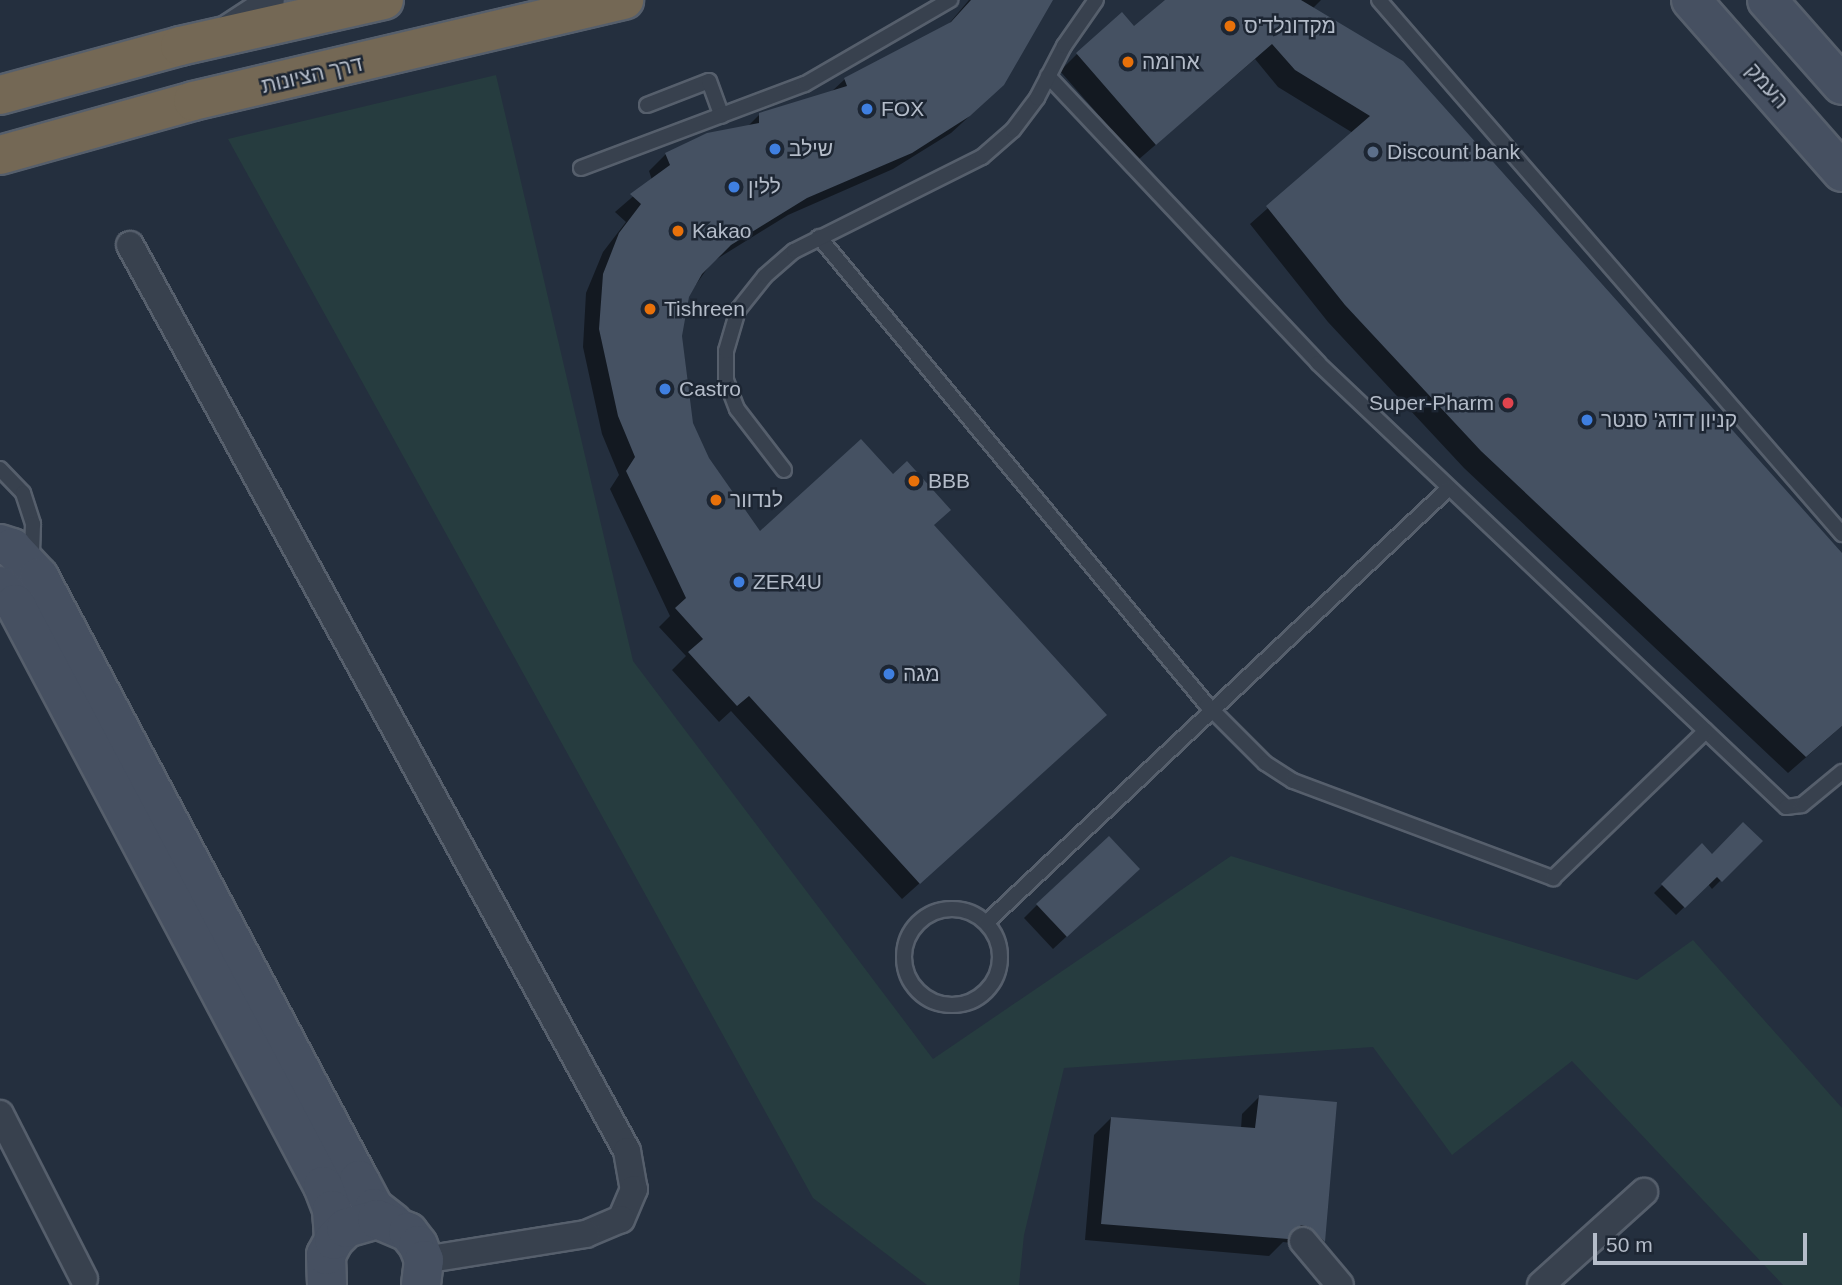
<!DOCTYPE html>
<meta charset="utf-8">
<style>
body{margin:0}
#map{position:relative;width:1842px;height:1285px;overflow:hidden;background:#242f3e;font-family:Arial,"Noto Sans Hebrew",sans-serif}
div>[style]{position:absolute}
.green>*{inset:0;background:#263c3f}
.shadow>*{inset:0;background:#0007}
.building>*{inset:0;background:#455162}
.roads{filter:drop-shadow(2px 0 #565f6c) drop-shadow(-2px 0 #565f6c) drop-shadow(0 2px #565f6c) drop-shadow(0 -2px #565f6c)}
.lane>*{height:14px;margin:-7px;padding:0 7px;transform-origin:7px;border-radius:7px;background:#38414e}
.lane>.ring{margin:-7px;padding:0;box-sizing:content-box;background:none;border:14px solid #38414e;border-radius:50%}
.street>*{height:26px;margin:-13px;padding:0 13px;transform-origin:13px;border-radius:13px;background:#38414e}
.secondary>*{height:38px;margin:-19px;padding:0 19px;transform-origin:19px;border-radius:19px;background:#465061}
.highway>*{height:38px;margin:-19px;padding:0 19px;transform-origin:19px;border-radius:19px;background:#746855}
.dots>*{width:19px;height:19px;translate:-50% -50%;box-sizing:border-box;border:4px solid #1d2633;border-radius:50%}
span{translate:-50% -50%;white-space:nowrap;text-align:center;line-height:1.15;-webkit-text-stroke:5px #1d2633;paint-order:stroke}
.poi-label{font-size:21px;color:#b4bcc9}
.left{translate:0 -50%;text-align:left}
.right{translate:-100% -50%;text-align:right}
.street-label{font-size:21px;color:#b4bcc9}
.scale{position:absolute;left:1593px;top:1233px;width:214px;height:32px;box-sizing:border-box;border:4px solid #b4bcc9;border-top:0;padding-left:9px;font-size:21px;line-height:24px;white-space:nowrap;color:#b4bcc9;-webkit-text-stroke:5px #1d2633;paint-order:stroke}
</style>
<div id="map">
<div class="green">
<div style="clip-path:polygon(496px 75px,633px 661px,933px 1059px,1231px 856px,1637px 980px,1693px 940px,1842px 1108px,1842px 1285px,1783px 1285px,1572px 1061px,1452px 1155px,1373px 1047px,1064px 1068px,1024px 1235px,1019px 1285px,927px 1285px,813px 1198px,228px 139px)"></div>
</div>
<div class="shadow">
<div style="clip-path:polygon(969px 0,1050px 0,985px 102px,951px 133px,893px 169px,788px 215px,712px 262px,687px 297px,680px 336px,691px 423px,708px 459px,760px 533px,932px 526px,1088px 732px,902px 899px,731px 711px,719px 722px,672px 670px,686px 656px,659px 627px,670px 616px,610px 489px,619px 475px,602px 434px,583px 347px,586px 293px,603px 252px,626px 222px,615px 212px,652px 180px,649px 171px,666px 154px,747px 127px,760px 114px,830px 93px,845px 79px,947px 26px)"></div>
<div style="clip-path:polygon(1167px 0,1321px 0,1312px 9px,1842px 555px,1842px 726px,1788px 773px,1464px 468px,1328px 322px,1250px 224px,1353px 133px,1278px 87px,1255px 59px,1138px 160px,1060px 71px,1077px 54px,1134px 29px)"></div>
<div style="clip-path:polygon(1760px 841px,1712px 889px,1708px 884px,1676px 915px,1654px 893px,1702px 846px,1712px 856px)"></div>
<div style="clip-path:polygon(1125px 882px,1053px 949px,1024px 918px,1037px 905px)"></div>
<div style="clip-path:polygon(1259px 1097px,1336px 1103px,1324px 1242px,1307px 1258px,1292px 1243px,1283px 1242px,1269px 1256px,1085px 1240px,1094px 1135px,1111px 1118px,1241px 1129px,1242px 1114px)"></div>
</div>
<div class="building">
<div style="clip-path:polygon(971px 0,1053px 0,1004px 85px,970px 116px,912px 153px,807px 198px,731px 245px,702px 274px,689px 297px,682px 336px,693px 423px,709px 458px,760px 531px,861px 439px,893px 474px,907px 461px,951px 510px,934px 525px,1107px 715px,920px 884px,749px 696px,737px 706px,688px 652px,703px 639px,675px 608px,686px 598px,626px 471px,635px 457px,618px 416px,599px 329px,603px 274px,619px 233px,641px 204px,630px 194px,670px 165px,665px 153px,707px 133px,759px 123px,759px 113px,847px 86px,844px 78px,951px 22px)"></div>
<div style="clip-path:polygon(1165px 0,1301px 0,1403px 61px,1842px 553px,1842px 726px,1806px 757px,1481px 451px,1345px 305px,1266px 206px,1370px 116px,1295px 70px,1272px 44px,1156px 145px,1076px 53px,1122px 12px,1134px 26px)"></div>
<div style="clip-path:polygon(1743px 822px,1763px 841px,1722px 882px,1717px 877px,1685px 908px,1661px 884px,1702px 843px,1712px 854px)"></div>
<div style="clip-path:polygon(1109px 836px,1140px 869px,1067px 937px,1036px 904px)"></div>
<div style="clip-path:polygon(1259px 1095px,1337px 1102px,1325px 1242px,1309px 1227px,1301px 1225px,1288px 1239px,1101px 1224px,1111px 1117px,1255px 1128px)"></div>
</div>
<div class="roads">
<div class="lane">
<div style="left:1379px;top:0;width:707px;rotate:49.07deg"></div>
<div style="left:1048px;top:76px;width:394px;rotate:46.7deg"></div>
<div style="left:1318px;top:363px;width:645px;rotate:43.49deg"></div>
<div style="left:1786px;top:807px;width:16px;rotate:-7deg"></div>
<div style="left:1802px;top:805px;width:52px;rotate:-39.5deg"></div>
<div style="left:647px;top:105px;width:66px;rotate:-21.2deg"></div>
<div style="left:709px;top:81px;width:37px;rotate:70deg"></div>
<div style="left:581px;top:168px;width:239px;rotate:-20.6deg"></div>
<div style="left:805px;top:84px;width:168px;rotate:-30.1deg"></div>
<div style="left:819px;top:237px;width:608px;rotate:50.34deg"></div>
<div style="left:1207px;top:705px;width:82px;rotate:45deg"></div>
<div style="left:1265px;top:763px;width:33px;rotate:33deg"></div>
<div style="left:1293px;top:781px;width:278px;rotate:20.5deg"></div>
<div style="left:1553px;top:878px;width:212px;rotate:-43.9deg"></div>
<div style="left:0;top:469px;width:33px;rotate:46deg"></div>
<div style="left:23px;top:493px;width:33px;rotate:72deg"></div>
<div style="left:33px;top:524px;width:37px;rotate:92deg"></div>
<div style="left:784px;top:470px;width:77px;rotate:-127.6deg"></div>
<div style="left:737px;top:409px;width:31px;rotate:-111deg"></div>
<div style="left:726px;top:380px;width:29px;rotate:-90deg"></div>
<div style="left:726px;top:351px;width:43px;rotate:-73.7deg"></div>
<div style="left:738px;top:310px;width:43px;rotate:-51.5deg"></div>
<div style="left:765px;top:276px;width:38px;rotate:-41deg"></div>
<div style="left:794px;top:251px;width:210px;rotate:-26.6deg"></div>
<div style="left:982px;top:157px;width:41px;rotate:-41.1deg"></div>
<div style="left:1013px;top:130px;width:40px;rotate:-53deg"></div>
<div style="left:1037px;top:98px;width:59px;rotate:-62.6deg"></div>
<div style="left:1064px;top:46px;width:56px;rotate:-55.2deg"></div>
<div class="ring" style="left:904px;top:909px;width:82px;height:82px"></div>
<div style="left:987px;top:922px;width:632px;rotate:-43.21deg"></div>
</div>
<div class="street">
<div style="left:228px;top:28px;width:51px;rotate:-33.1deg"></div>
<div style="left:130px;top:245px;width:1033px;rotate:61.25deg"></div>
<div style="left:627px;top:1151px;width:39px;rotate:80deg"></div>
<div style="left:634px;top:1189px;width:33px;rotate:113deg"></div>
<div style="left:621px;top:1219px;width:38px;rotate:157deg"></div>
<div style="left:586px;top:1234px;width:164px;rotate:170.9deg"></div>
<div style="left:0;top:1114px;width:185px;rotate:63deg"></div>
<div style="left:1303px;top:1241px;width:57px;rotate:49.9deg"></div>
<div style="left:1541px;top:1285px;width:139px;rotate:-42.1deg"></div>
</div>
<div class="secondary">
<div style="left:1691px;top:0;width:229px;rotate:48.7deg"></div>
<div style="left:1767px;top:0;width:113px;rotate:48.6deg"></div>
<div style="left:0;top:544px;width:13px;rotate:18deg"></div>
<div style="left:12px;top:548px;width:40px;rotate:47deg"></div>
<div style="left:39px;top:577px;width:683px;rotate:62.05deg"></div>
<div style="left:359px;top:1180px;width:32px;rotate:62deg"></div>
<div style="left:374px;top:1208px;width:24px;rotate:38deg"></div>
<div style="left:0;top:586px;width:23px;rotate:50deg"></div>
<div style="left:15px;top:604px;width:658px;rotate:62.11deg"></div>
<div style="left:323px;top:1186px;width:26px;rotate:69deg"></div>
<div style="left:332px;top:1210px;width:30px;rotate:86deg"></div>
<div style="left:327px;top:1285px;width:30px;rotate:-92deg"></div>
<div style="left:326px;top:1255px;width:17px;rotate:-62deg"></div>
<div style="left:334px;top:1240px;width:17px;rotate:-45deg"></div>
<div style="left:346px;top:1228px;width:32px;rotate:-16deg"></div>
<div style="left:377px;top:1219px;width:34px;rotate:23deg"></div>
<div style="left:408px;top:1232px;width:16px;rotate:52deg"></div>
<div style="left:418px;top:1245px;width:16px;rotate:68deg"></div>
<div style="left:424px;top:1260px;width:25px;rotate:97deg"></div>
</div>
<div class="highway">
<div style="left:0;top:95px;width:187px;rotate:-15.2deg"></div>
<div style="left:180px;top:46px;width:209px;rotate:-12.7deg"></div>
<div style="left:0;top:155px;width:200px;rotate:-15.6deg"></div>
<div style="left:193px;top:101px;width:443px;rotate:-13.2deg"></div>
</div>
</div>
<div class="dots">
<div style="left:1230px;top:26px;background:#e8710a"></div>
<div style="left:1128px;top:62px;background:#e8710a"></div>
<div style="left:867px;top:109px;background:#3f7fe0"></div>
<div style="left:775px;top:149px;background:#3f7fe0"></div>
<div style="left:1373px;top:152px;background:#5c6f8a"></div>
<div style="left:734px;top:187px;background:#3f7fe0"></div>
<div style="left:678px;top:231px;background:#e8710a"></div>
<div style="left:650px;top:309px;background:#e8710a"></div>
<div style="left:665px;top:389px;background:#3f7fe0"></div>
<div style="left:1508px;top:403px;background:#e0444e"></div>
<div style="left:1587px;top:420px;background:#3f7fe0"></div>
<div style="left:914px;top:481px;background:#e8710a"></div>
<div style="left:716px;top:500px;background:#e8710a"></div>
<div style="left:739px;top:582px;background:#3f7fe0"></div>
<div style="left:889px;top:674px;background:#3f7fe0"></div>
</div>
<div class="poi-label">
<span class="left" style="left:1244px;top:26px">מקדונלד'ס</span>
<span class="left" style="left:1142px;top:62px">ארומה</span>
<span class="left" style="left:881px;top:109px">FOX</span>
<span class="left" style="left:789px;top:149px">שילב</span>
<span class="left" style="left:1387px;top:152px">Discount bank</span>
<span class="left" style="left:748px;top:187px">ללין</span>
<span class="left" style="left:692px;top:231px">Kakao</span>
<span class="left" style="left:664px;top:309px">Tishreen</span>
<span class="left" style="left:679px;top:389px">Castro</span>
<span class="right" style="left:1494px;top:403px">Super-Pharm</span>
<span class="left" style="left:1601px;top:420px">קניון דודג' סנטר</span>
<span class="left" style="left:928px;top:481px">BBB</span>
<span class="left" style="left:730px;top:500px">לנדוור</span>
<span class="left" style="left:753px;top:582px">ZER4U</span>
<span class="left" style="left:903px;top:674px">מגה</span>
</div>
<div class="street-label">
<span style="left:312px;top:75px;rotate:-13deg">דרך הציונות</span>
<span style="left:1767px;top:86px;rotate:49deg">העמק</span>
</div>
<div class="scale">50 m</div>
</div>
